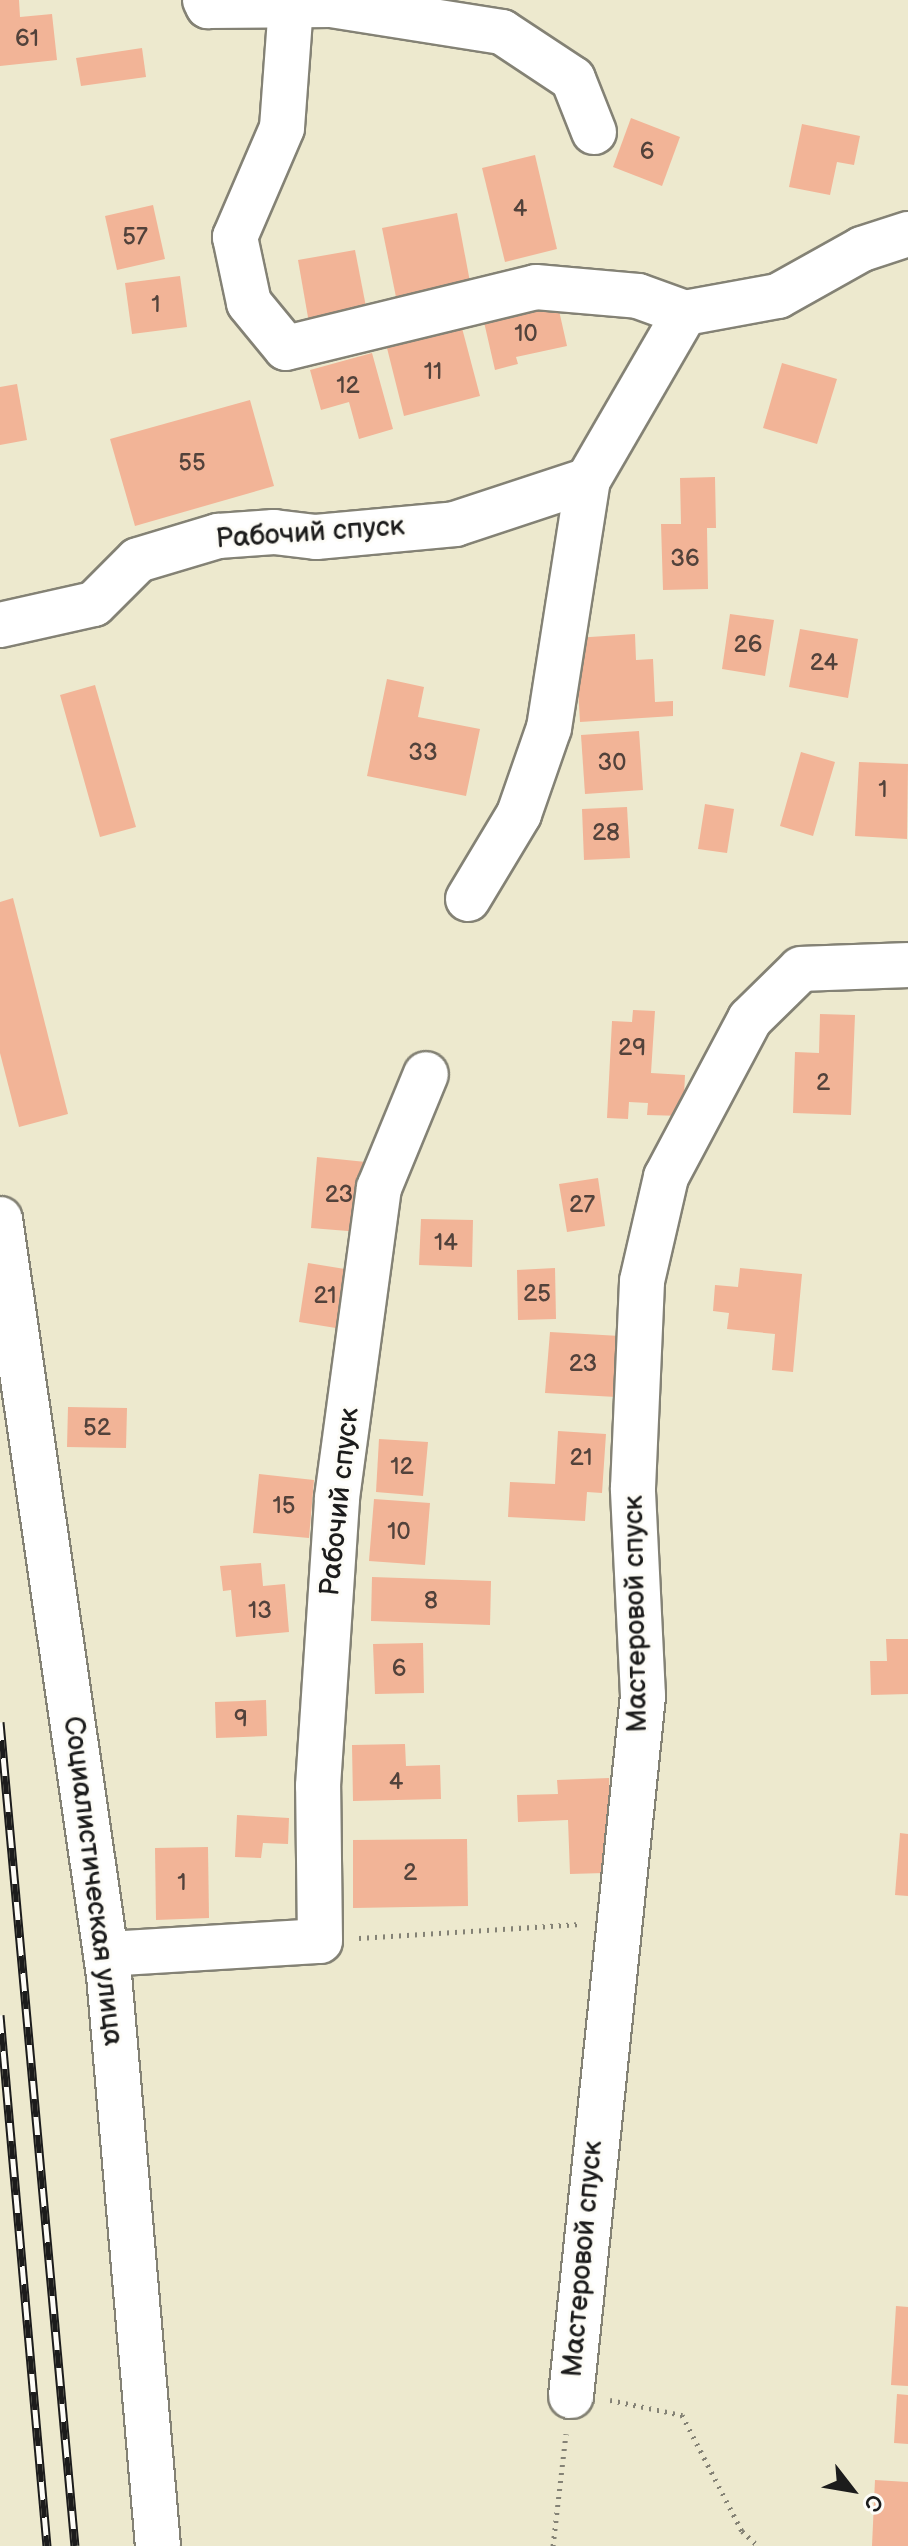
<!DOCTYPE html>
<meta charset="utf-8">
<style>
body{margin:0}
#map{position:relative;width:908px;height:2546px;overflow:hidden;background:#ede9ce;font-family:"Balsamiq Sans",sans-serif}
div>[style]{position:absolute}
.building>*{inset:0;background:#f2b497}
.path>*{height:5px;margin-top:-2.5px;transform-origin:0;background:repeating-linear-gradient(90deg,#848275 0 2px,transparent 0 8px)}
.roads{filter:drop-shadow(2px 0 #848275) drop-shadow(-2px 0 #848275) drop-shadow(0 2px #848275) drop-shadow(0 -2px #848275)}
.minor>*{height:44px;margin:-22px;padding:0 22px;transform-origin:22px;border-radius:22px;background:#fff}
.rail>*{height:9px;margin-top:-4.5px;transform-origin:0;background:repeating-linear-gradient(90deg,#fdfcf7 0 18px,#1c1c1c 0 36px);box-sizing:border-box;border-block:2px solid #1c1c1c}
span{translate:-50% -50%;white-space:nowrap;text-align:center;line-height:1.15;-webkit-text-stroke:6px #fdfcf7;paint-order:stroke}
.number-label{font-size:24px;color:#52423b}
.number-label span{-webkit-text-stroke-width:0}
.street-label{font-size:28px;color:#1c1c1c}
.north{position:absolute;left:812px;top:2450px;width:80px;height:80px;-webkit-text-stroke:6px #fdfcf7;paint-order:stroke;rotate:121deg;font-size:22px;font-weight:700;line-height:32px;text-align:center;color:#1c1c1c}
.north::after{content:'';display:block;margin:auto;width:28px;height:36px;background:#1c1c1c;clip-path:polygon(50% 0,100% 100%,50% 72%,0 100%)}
</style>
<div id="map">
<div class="building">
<div style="clip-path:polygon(0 0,19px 0,20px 17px,52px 14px,57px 60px,0 66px)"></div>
<div style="clip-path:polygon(142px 48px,146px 77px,81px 86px,76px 58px)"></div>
<div style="clip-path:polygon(631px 118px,680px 137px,662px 186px,613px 167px)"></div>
<div style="clip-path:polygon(802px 124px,860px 136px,854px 165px,837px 162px,830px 195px,789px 187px)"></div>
<div style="clip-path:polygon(535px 155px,557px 249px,505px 262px,482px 168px)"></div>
<div style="clip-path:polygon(153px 205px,165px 259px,117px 270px,105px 216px)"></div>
<div style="clip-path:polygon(457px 213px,470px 282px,396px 297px,382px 228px)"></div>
<div style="clip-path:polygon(355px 250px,367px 312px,309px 323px,298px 260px)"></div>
<div style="clip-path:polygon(180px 276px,187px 327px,132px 334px,125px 283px)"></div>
<div style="clip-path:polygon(558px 306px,567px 346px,516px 357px,518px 364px,495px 370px,484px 322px)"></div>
<div style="clip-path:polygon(462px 328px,480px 396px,404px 416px,387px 348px)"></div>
<div style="clip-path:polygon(372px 353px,393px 429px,359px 439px,349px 402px,321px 410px,310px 370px)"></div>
<div style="clip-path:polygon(782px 363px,837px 379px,817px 444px,763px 428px)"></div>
<div style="clip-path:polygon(17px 384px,27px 440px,0 445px,0 387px)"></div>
<div style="clip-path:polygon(250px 400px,274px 486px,135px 526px,110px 439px)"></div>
<div style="clip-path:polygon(715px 477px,716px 528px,707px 528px,708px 589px,663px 590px,661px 524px,681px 524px,680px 478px)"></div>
<div style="clip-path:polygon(730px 614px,774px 620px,765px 676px,722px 669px)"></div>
<div style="clip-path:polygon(800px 629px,858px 639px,848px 698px,789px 687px)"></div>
<div style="clip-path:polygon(635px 634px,636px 660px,653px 659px,655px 702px,673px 701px,673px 716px,580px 722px,575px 638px)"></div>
<div style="clip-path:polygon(387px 679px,424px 687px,418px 717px,480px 729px,466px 796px,367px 776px)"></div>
<div style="clip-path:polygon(95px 685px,136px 827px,100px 837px,60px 695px)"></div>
<div style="clip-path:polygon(639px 731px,643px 790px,585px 794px,581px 735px)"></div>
<div style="clip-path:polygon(801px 752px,835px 762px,813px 836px,780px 826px)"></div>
<div style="clip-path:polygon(859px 762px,908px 764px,907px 839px,855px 836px)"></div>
<div style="clip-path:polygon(705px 804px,734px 809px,727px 853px,698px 849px)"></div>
<div style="clip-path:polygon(627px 807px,630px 858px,584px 860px,582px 809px)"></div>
<div style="clip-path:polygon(13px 898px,68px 1114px,19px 1127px,0 1053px,0 902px)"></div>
<div style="clip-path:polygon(633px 1010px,655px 1011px,651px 1073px,685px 1075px,683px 1116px,647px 1115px,648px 1103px,629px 1102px,628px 1119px,607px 1118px,612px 1021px,632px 1022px)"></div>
<div style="clip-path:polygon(820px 1014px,855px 1015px,851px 1115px,793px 1113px,795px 1052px,819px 1053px)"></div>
<div style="clip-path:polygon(317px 1157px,366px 1162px,360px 1232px,311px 1228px)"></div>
<div style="clip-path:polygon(598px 1178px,605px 1226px,567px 1232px,559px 1184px)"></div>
<div style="clip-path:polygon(421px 1219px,473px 1220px,472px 1267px,419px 1265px)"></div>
<div style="clip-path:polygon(308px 1263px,351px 1270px,342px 1329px,299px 1322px)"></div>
<div style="clip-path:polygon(555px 1268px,556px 1319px,518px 1320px,517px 1270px)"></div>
<div style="clip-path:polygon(740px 1268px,802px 1274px,793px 1372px,772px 1370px,775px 1334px,727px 1329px,729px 1313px,713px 1311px,715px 1285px,738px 1287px)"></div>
<div style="clip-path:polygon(550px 1332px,620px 1336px,616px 1397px,545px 1393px)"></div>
<div style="clip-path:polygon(68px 1407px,127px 1408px,126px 1448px,67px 1447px)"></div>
<div style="clip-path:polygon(558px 1431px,606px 1434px,602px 1493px,587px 1492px,585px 1521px,508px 1517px,510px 1482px,555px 1484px)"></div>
<div style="clip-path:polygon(379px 1439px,428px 1442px,423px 1496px,376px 1492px)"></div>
<div style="clip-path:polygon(259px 1474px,314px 1480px,309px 1538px,253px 1533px)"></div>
<div style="clip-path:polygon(374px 1499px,430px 1503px,425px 1565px,369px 1561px)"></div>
<div style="clip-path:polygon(261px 1563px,263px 1586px,285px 1584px,289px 1632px,236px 1637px,231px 1590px,223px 1591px,220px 1566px)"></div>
<div style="clip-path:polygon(372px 1577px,491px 1581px,490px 1625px,371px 1621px)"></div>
<div style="clip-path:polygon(886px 1639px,908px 1639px,908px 1694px,871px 1695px,870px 1661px,887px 1661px)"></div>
<div style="clip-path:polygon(423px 1643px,424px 1693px,375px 1694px,373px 1644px)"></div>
<div style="clip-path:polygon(266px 1700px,267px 1736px,216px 1738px,215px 1702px)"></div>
<div style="clip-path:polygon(405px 1744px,406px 1766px,440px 1765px,441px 1799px,353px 1801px,352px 1745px)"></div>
<div style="clip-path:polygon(609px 1778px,611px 1851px,603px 1851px,604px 1873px,570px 1874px,568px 1820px,518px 1822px,517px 1795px,558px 1794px,557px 1780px)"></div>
<div style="clip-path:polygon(237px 1815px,289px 1818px,288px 1844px,263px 1843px,261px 1858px,235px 1857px)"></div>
<div style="clip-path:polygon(900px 1833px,908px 1834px,908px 1896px,895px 1895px)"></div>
<div style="clip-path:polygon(467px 1839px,468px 1906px,353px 1908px,353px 1840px)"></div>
<div style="clip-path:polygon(208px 1847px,209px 1918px,156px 1920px,155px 1848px)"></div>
<div style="clip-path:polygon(896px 2306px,908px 2307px,908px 2386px,891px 2385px)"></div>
<div style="clip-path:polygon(897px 2394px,908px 2395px,908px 2444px,894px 2443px)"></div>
<div style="clip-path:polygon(875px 2480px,908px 2482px,908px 2546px,872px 2546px)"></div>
</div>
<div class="path">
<div style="left:359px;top:1938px;width:222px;rotate:-3.6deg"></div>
<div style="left:610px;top:2400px;width:74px;rotate:11.8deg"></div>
<div style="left:682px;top:2415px;width:131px;rotate:62.7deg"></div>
<div style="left:742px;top:2531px;width:22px;rotate:43deg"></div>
<div style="left:553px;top:2546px;width:113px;rotate:-83.4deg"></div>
</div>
<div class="roads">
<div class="minor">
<div style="left:205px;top:0;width:7px;rotate:63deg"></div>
<div style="left:208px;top:6px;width:123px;rotate:-0.5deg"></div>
<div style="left:331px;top:5px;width:173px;rotate:9deg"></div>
<div style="left:502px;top:32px;width:85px;rotate:33.5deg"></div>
<div style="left:573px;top:79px;width:57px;rotate:68.4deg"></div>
<div style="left:291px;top:5px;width:123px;rotate:94.2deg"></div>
<div style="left:282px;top:128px;width:119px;rotate:113.3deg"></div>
<div style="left:235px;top:237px;width:67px;rotate:78deg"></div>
<div style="left:249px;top:303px;width:58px;rotate:50.6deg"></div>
<div style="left:286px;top:348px;width:257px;rotate:-13.7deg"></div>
<div style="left:536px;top:287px;width:102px;rotate:5deg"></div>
<div style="left:638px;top:296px;width:50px;rotate:19.9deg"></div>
<div style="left:0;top:625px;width:96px;rotate:-12.6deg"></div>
<div style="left:94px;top:604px;width:62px;rotate:-45deg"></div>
<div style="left:138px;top:560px;width:84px;rotate:-16.7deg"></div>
<div style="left:218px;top:536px;width:56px;rotate:-4.1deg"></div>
<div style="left:274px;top:532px;width:42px;rotate:6.8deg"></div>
<div style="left:316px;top:537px;width:140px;rotate:-5.3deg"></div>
<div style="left:455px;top:524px;width:140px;rotate:-18.3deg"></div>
<div style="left:588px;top:480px;width:193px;rotate:-59.9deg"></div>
<div style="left:685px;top:313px;width:95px;rotate:-10.4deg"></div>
<div style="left:778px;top:296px;width:96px;rotate:-29.2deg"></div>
<div style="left:862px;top:249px;width:48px;rotate:-18.1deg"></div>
<div style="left:468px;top:899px;width:99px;rotate:-59deg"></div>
<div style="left:519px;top:814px;width:91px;rotate:-70.8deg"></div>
<div style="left:549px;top:728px;width:251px;rotate:-81.1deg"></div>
<div style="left:0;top:1219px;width:764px;rotate:81.8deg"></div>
<div style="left:109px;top:1975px;width:573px;rotate:85.1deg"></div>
<div style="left:106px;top:1954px;width:214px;rotate:-3.5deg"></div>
<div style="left:320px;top:1941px;width:155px;rotate:-90.7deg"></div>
<div style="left:318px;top:1786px;width:289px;rotate:-86.2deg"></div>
<div style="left:337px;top:1498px;width:313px;rotate:-82.3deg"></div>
<div style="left:379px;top:1188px;width:123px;rotate:-67.6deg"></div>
<div style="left:571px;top:2396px;width:704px;rotate:-84.13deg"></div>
<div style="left:643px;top:1696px;width:208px;rotate:-92.8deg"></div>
<div style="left:633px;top:1488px;width:207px;rotate:-87.5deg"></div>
<div style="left:642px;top:1281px;width:107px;rotate:-77deg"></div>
<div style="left:666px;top:1177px;width:179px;rotate:-62deg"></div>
<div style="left:750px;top:1019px;width:71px;rotate:-44.4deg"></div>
<div style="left:801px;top:969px;width:107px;rotate:-2.1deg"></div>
</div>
</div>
<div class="rail">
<div style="left:0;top:1722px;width:827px;rotate:84.8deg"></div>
<div style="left:0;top:2015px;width:533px;rotate:84.94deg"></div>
</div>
<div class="number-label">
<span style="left:27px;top:39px">61</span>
<span style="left:647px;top:152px">6</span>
<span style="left:520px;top:209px">4</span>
<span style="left:135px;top:237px">57</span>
<span style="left:156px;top:305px">1</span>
<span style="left:526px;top:334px">10</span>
<span style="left:433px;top:372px">11</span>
<span style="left:348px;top:386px">12</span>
<span style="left:192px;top:463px">55</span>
<span style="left:685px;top:559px">36</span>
<span style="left:748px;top:645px">26</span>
<span style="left:824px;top:663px">24</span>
<span style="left:423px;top:753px">33</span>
<span style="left:612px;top:763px">30</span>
<span style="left:883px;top:790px">1</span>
<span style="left:606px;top:833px">28</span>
<span style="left:632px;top:1048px">29</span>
<span style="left:823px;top:1083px">2</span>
<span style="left:339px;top:1195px">23</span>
<span style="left:582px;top:1205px">27</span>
<span style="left:446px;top:1243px">14</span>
<span style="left:537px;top:1294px">25</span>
<span style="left:325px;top:1296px">21</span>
<span style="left:583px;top:1364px">23</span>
<span style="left:97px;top:1428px">52</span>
<span style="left:581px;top:1458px">21</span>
<span style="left:402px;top:1467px">12</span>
<span style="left:284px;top:1506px">15</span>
<span style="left:399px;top:1532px">10</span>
<span style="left:431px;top:1601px">8</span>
<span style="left:260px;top:1611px">13</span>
<span style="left:399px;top:1669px">6</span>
<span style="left:241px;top:1719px">9</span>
<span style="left:396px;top:1782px">4</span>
<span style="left:410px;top:1873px">2</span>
<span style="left:182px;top:1883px">1</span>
</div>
<div class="street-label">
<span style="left:310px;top:533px;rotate:-4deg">Рабочий спуск</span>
<span style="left:340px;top:1502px;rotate:-84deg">Рабочий спуск</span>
<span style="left:636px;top:1614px;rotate:-91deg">Мастеровой спуск</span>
<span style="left:93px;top:1881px;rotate:83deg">Социалистическая улица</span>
<span style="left:583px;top:2259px;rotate:-85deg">Мастеровой спуск</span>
</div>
<div class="north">С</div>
</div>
